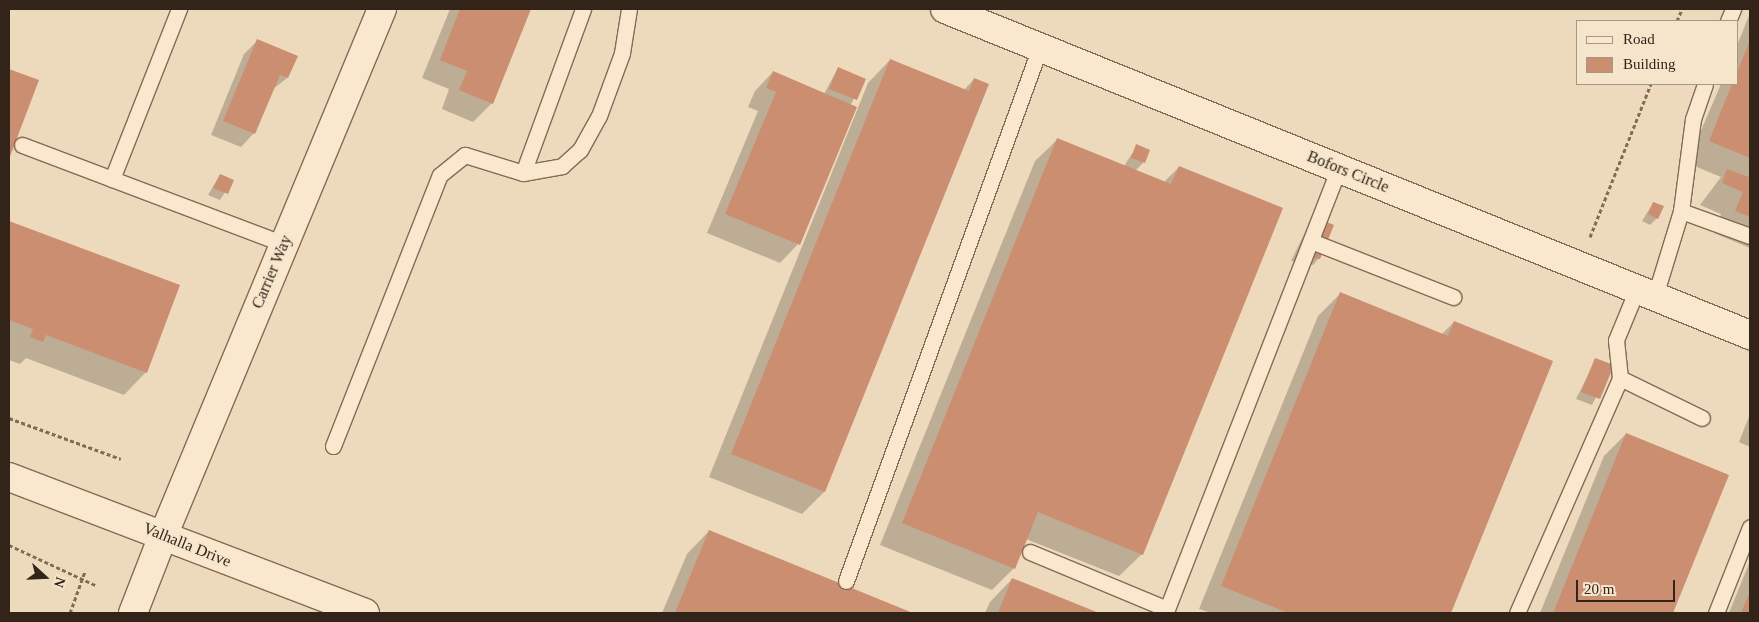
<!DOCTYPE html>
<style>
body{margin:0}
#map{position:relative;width:1759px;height:622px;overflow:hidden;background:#edd9bb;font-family:"Times New Roman",serif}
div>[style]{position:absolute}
.shadow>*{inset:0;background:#0003}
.building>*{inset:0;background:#cc8e71}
.path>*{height:3px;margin-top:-1.5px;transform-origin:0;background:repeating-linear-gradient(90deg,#846a55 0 4px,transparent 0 6.5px)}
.roads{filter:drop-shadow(1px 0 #846a55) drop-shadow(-1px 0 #846a55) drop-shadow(0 1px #846a55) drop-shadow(0 -1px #846a55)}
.service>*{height:15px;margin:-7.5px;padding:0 7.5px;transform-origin:7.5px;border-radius:7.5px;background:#f9e8ce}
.minor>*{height:28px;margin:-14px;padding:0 14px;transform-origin:14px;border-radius:14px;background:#f9e8ce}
.tertiary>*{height:28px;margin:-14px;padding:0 14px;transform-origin:14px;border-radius:14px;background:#f9e8ce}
.secondary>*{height:28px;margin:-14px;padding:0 14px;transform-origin:14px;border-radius:14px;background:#f9e8ce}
span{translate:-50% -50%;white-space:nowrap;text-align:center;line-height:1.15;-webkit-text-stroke:4px #f5e5cb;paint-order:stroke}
.street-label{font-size:16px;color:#33241a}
.frame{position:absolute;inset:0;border:10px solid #33241a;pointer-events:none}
.legend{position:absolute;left:1576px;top:20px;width:162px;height:65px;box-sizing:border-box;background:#f5e5cb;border:1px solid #a79884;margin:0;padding:6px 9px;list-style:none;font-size:15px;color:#33241a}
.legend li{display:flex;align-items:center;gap:10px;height:25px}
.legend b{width:25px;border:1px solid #a79884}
.north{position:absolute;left:20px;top:552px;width:50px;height:50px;-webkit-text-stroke:4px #f5e5cb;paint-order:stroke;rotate:110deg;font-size:14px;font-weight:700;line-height:20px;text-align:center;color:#33241a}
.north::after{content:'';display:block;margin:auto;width:18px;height:22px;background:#33241a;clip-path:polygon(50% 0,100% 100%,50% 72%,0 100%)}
.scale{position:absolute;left:1576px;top:580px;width:99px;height:22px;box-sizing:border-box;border:2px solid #33241a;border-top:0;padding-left:6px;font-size:15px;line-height:18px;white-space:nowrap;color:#33241a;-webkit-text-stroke:4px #f5e5cb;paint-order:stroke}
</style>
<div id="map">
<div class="shadow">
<div style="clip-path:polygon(450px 9px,530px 9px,492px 103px,473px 122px,442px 109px,449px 89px,422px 78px)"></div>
<div style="clip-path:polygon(1750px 13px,1750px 248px,1714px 233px,1721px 214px,1700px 205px,1721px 177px,1687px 163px,1721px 84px,1738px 84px,1738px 43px)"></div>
<div style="clip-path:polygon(257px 41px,287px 78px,272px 90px,254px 133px,241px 147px,211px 135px,244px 54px)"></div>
<div style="clip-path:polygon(890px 60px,964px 90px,974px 79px,988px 85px,824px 492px,802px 514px,709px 477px,868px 83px)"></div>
<div style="clip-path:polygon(838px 68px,864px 79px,850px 106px,855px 108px,798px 244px,780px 263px,707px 233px,758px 111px,748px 107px,755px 91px,773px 72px,824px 94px)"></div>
<div style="clip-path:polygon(9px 70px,37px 81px,9px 156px)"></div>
<div style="clip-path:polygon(1058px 139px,1124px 166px,1137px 146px,1144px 162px,1135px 171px,1164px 182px,1179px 167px,1142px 554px,1119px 576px,1026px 539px,1014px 568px,992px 590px,880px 545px,1035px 161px)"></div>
<div style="clip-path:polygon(220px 175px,232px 181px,220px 200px,208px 195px)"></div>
<div style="clip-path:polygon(1653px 203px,1657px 218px,1650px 225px,1642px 221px)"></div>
<div style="clip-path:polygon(1312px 218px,1319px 258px,1313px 265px,1291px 261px)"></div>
<div style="clip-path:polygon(9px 222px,179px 286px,146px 372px,124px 395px,26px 358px,20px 364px,9px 360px)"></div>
<div style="clip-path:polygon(1340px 294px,1441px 335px,1454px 322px,1552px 362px,1449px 613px,1211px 613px,1199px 609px,1318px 316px)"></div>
<div style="clip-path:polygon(1596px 359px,1612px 365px,1592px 405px,1576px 399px)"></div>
<div style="clip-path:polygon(1750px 414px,1750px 447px,1739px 442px)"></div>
<div style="clip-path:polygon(1626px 434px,1728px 475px,1672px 613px,1540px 613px,1604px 456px)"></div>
<div style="clip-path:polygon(709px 531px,910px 613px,662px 613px,687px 554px)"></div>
<div style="clip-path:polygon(1750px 561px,1750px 613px,1729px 613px)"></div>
<div style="clip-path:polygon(1012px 579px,1096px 613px,985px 613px,990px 602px)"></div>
</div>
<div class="building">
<div style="clip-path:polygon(460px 9px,531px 9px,493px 104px,459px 90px,467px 71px,440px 60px)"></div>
<div style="clip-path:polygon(257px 39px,298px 56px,288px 78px,280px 75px,255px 134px,223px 121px)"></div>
<div style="clip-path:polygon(1750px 40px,1750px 158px,1709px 141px,1732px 84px,1738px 84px,1738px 70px)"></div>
<div style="clip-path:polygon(890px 59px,969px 91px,974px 78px,989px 84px,825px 492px,731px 454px)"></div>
<div style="clip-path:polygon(838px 67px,866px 79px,857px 100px,829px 89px)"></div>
<div style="clip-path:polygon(9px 69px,39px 80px,9px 159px)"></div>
<div style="clip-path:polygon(773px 71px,857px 107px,800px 245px,725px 214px,776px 92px,766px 88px)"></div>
<div style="clip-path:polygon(1057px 138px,1171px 184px,1179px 166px,1283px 208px,1143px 555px,1038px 512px,1015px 569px,902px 523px)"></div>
<div style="clip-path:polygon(1136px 144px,1150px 150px,1145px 163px,1131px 158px)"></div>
<div style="clip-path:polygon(1727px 169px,1749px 177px,1750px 173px,1750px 217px,1735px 211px,1743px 192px,1722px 183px)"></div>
<div style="clip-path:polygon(220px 174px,234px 180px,228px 194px,213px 188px)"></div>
<div style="clip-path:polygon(1653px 202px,1664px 206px,1658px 219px,1648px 214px)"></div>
<div style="clip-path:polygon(1312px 216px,1334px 225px,1320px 259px,1297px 255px)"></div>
<div style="clip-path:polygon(9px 221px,180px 285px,147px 373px,46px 335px,43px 342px,30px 337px,33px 329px,9px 320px)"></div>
<div style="clip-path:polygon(1340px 292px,1448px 336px,1454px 321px,1553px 361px,1451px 613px,1288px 613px,1221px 586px)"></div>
<div style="clip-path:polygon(1595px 358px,1614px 365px,1600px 399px,1581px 392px)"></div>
<div style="clip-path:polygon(1626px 433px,1729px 475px,1673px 613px,1553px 613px)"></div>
<div style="clip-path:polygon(709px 530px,913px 613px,675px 613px)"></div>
<div style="clip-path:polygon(1012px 578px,1099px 613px,998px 613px)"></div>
<div style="clip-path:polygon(1750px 591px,1750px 613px,1741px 613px)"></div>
</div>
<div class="path">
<div style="left:1677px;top:21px;width:13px;rotate:-67deg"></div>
<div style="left:1590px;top:237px;width:165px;rotate:-68.3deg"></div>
<div style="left:9px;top:418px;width:119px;rotate:20.1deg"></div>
<div style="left:9px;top:545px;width:95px;rotate:24.9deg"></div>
<div style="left:70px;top:613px;width:45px;rotate:-70.3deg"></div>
</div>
<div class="roads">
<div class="service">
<div style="left:1728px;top:21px;width:13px;rotate:-67deg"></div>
<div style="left:22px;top:145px;width:280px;rotate:20.7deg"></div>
<div style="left:523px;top:173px;width:175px;rotate:-69.9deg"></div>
<div style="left:112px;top:179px;width:183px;rotate:-68.5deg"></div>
<div style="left:1681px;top:211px;width:73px;rotate:19.9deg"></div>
<div style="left:1311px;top:241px;width:153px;rotate:21.5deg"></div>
<div style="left:1655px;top:296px;width:89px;rotate:-73deg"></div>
<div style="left:1681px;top:211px;width:93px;rotate:-82.6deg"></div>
<div style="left:1693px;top:119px;width:37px;rotate:-71deg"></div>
<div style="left:1620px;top:378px;width:91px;rotate:26deg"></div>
<div style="left:333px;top:446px;width:291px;rotate:-68.5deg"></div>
<div style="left:440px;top:175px;width:32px;rotate:-39deg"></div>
<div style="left:465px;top:155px;width:61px;rotate:17.2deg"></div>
<div style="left:523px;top:173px;width:40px;rotate:-10deg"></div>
<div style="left:562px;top:166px;width:24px;rotate:-42deg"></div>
<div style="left:580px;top:150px;width:39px;rotate:-61deg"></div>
<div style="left:599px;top:116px;width:67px;rotate:-69.9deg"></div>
<div style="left:622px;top:53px;width:45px;rotate:-81deg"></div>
<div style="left:1030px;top:552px;width:148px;rotate:22.6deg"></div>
<div style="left:1167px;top:609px;width:473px;rotate:-68.7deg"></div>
<div style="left:846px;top:581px;width:568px;rotate:-70.03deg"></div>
<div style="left:1517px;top:613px;width:257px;rotate:-66.3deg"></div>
<div style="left:1620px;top:378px;width:38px;rotate:-96deg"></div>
<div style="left:1616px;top:340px;width:55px;rotate:-67.6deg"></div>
<div style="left:1716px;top:613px;width:92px;rotate:-68.4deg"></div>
</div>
<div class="minor">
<div style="left:945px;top:9px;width:869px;rotate:22.05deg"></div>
<div style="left:163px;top:536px;width:571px;rotate:-67.43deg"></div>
</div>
<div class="tertiary">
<div style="left:133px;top:613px;width:83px;rotate:-68.7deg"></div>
</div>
<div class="secondary">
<div style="left:9px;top:477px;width:381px;rotate:20.9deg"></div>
</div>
</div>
<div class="street-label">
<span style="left:1348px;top:172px;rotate:22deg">Bofors Circle</span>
<span style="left:272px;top:272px;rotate:-67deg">Carrier Way</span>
<span style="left:187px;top:545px;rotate:22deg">Valhalla Drive</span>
</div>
<div class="frame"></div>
<ul class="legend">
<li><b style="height:6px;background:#f9e8ce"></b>Road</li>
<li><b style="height:14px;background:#cc8e71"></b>Building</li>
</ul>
<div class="north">N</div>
<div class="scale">20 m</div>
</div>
